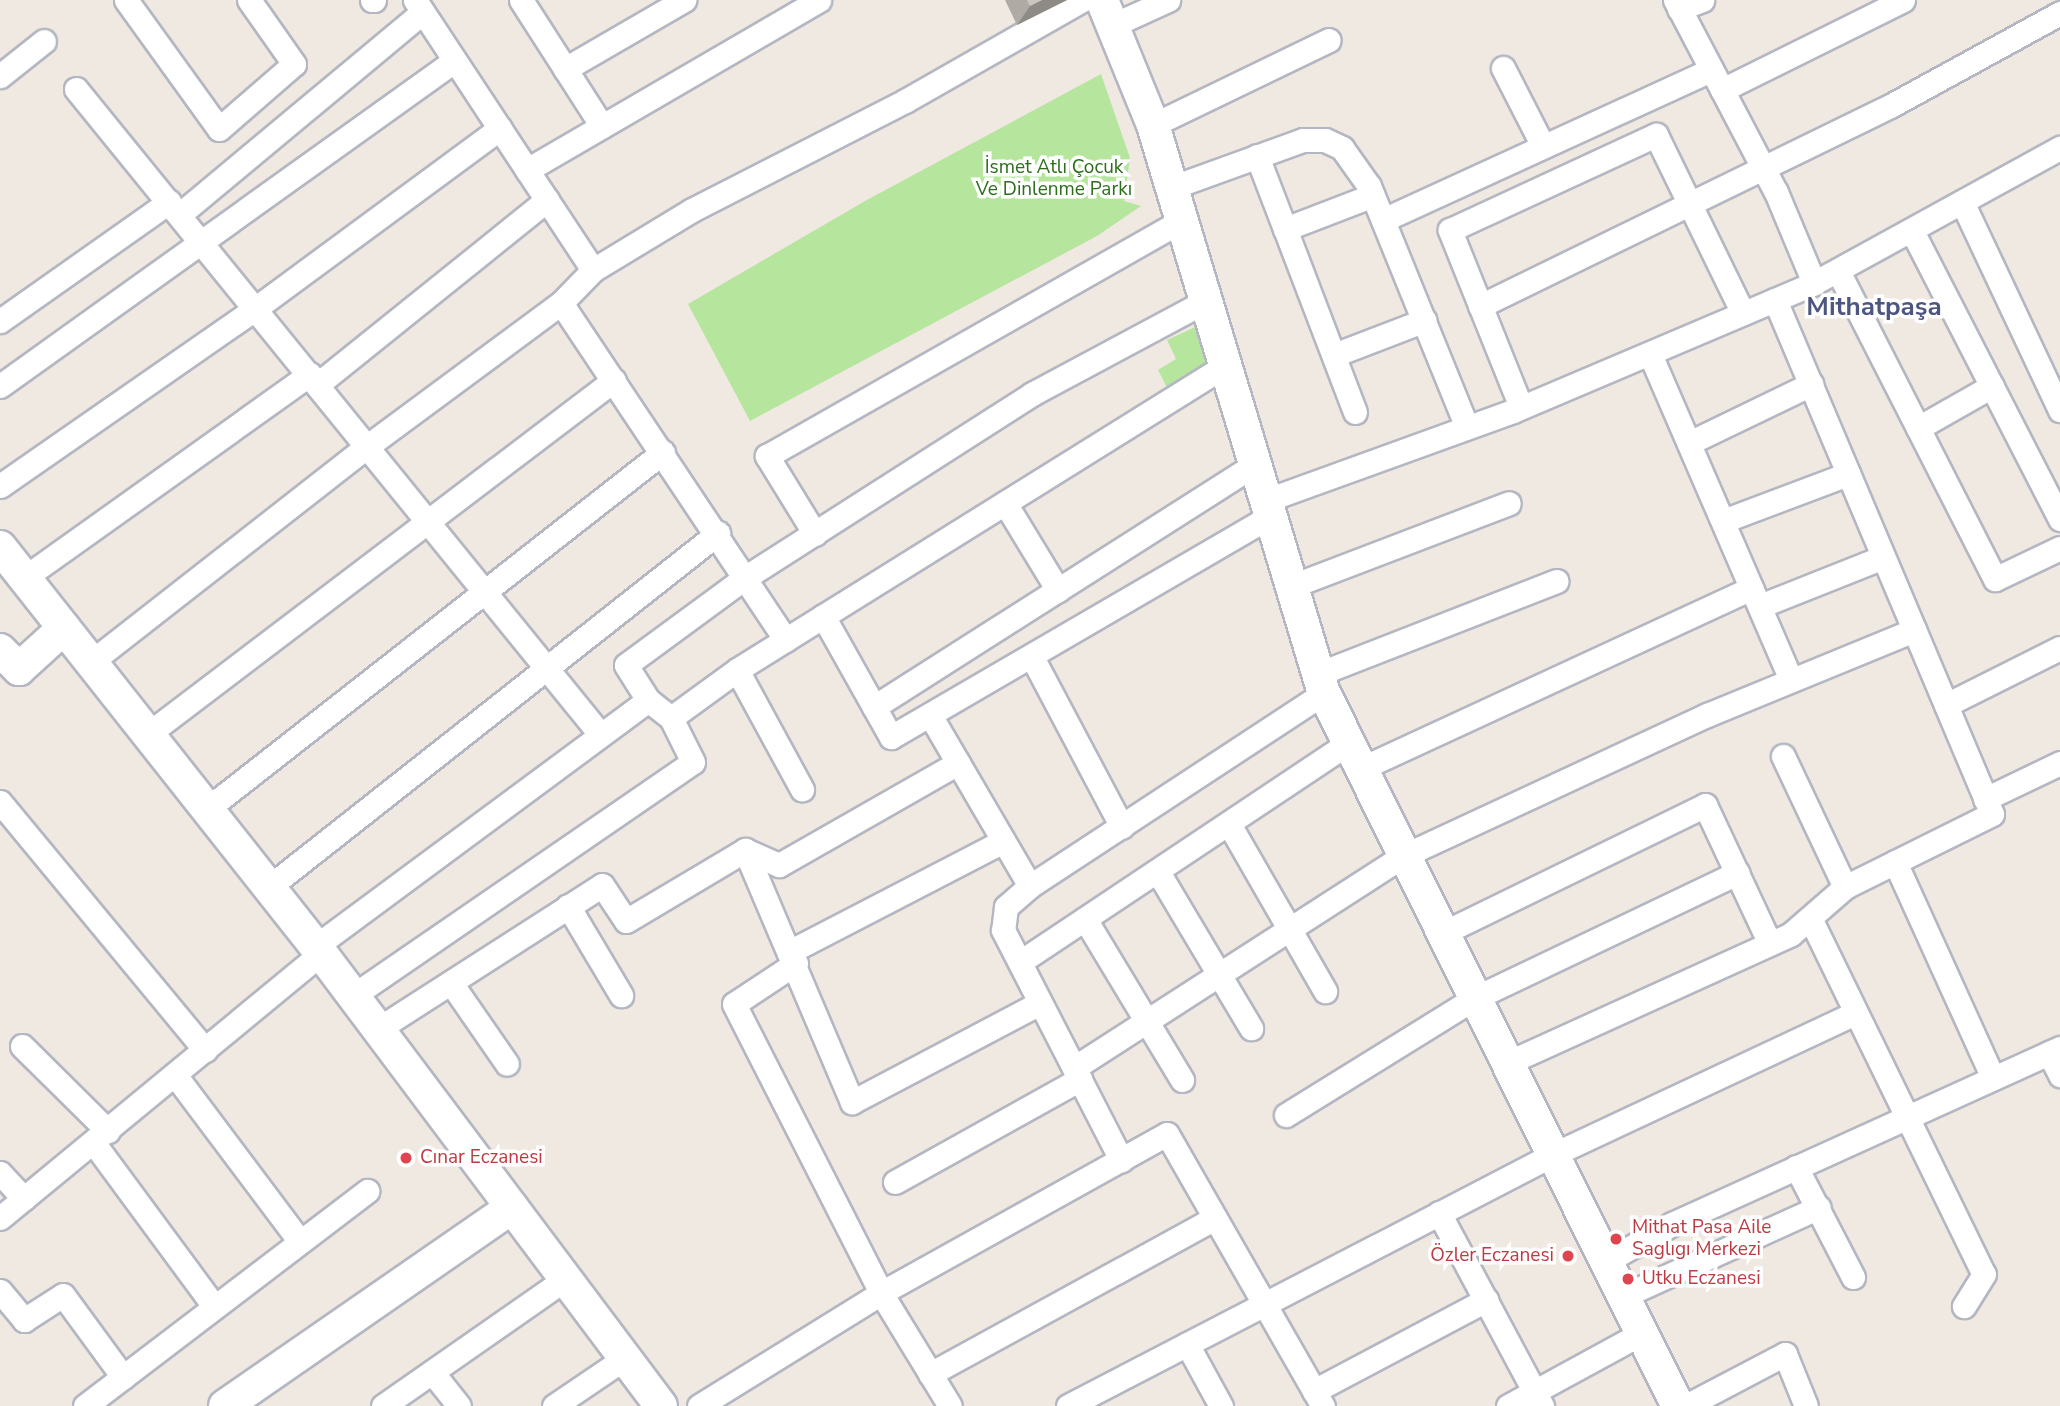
<!DOCTYPE html>
<meta charset="utf-8">
<style>
body{margin:0}
#map{position:relative;width:2060px;height:1406px;overflow:hidden;background:#efe9e1;font-family:"Nunito Sans",sans-serif}
div>[style]{position:absolute}
.green>*{inset:0;background:#b6e59e}
.roads{filter:drop-shadow(2px 0 #b4b7c1) drop-shadow(-2px 0 #b4b7c1) drop-shadow(0 2px #b4b7c1) drop-shadow(0 -2px #b4b7c1)}
.street>*{height:23px;margin:-11.5px;padding:0 11.5px;transform-origin:11.5px;border-radius:11.5px;background:#fff}
.secondary>*{height:32px;margin:-16px;padding:0 16px;transform-origin:16px;border-radius:16px;background:#fff}
.wall>*{inset:0;background:#afaba4}
.shaded-wall>*{inset:0;background:#8e8b86}
.building>*{inset:0;background:#cbc7bf}
.dots>*{width:19px;height:19px;translate:-50% -50%;box-sizing:border-box;border:4px solid #fff;border-radius:50%}
span{translate:-50% -50%;white-space:nowrap;text-align:center;line-height:1.15;-webkit-text-stroke:7px #fff;paint-order:stroke}
.park-label{font-size:19px;color:#2c6e1b}
.health-label{font-size:19px;color:#be3a42}
.left{translate:0 -50%;text-align:left}
.right{translate:-100% -50%;text-align:right}
.district-label{font-size:26px;color:#4d5680;font-weight:700}
</style>
<div id="map">
<div class="green">
<div style="clip-path:polygon(1101px 74px,1130px 158px,1124px 201px,1141px 206px,1097px 236px,750px 421px,688px 304px,865px 201px)"></div>
<div style="clip-path:polygon(1206px 322px,1220px 369px,1173px 399px,1158px 370px,1176px 359px,1167px 340px)"></div>
</div>
<div class="roads">
<div class="street">
<div style="left:126px;top:0;width:159px;rotate:54.2deg"></div>
<div style="left:219px;top:129px;width:99px;rotate:-40.9deg"></div>
<div style="left:294px;top:64px;width:78px;rotate:-125.1deg"></div>
<div style="left:372px;top:0;width:2px"></div>
<div style="left:415px;top:0;width:323px;rotate:56.6deg"></div>
<div style="left:521px;top:0;width:150px;rotate:57.3deg"></div>
<div style="left:1675px;top:0;width:217px;rotate:62.3deg"></div>
<div style="left:1776px;top:192px;width:99px;rotate:67.3deg"></div>
<div style="left:1679px;top:9px;width:25px;rotate:-21deg"></div>
<div style="left:1111px;top:26px;width:63px;rotate:-24.5deg"></div>
<div style="left:1503px;top:68px;width:88px;rotate:62.9deg"></div>
<div style="left:565px;top:69px;width:138px;rotate:-30.1deg"></div>
<div style="left:0;top:76px;width:56px;rotate:-38.5deg"></div>
<div style="left:76px;top:89px;width:831px;rotate:50.91deg"></div>
<div style="left:1722px;top:90px;width:202px;rotate:-26.4deg"></div>
<div style="left:1153px;top:125px;width:195px;rotate:-25.8deg"></div>
<div style="left:1257px;top:156px;width:78px;rotate:69deg"></div>
<div style="left:527px;top:170px;width:338px;rotate:-30.2deg"></div>
<div style="left:1173px;top:187px;width:138px;rotate:-19.9deg"></div>
<div style="left:1303px;top:140px;width:22px"></div>
<div style="left:1325px;top:140px;width:19px;rotate:25deg"></div>
<div style="left:1342px;top:148px;width:47px;rotate:54.6deg"></div>
<div style="left:1369px;top:186px;width:260px;rotate:67.9deg"></div>
<div style="left:1963px;top:204px;width:228px;rotate:64.8deg"></div>
<div style="left:179px;top:215px;width:317px;rotate:-39.8deg"></div>
<div style="left:1383px;top:220px;width:361px;rotate:-24.6deg"></div>
<div style="left:1912px;top:231px;width:324px;rotate:62.8deg"></div>
<div style="left:1838px;top:271px;width:346px;rotate:63deg"></div>
<div style="left:1995px;top:579px;width:72px;rotate:-25.5deg"></div>
<div style="left:561px;top:303px;width:405px;rotate:56.3deg"></div>
<div style="left:1480px;top:306px;width:458px;rotate:-26deg"></div>
<div style="left:1892px;top:105px;width:192px;rotate:-28.7deg"></div>
<div style="left:0;top:321px;width:207px;rotate:-35.2deg"></div>
<div style="left:1650px;top:354px;width:355px;rotate:66.6deg"></div>
<div style="left:1334px;top:355px;width:97px;rotate:-21deg"></div>
<div style="left:318px;top:384px;width:294px;rotate:-38.8deg"></div>
<div style="left:0;top:386px;width:558px;rotate:-35.6deg"></div>
<div style="left:1521px;top:407px;width:191px;rotate:-111.9deg"></div>
<div style="left:1450px;top:230px;width:227px;rotate:-24.8deg"></div>
<div style="left:1656px;top:135px;width:198px;rotate:64deg"></div>
<div style="left:1355px;top:412px;width:196px;rotate:-110.9deg"></div>
<div style="left:1285px;top:229px;width:94px;rotate:-21.1deg"></div>
<div style="left:1918px;top:428px;width:85px;rotate:-29.6deg"></div>
<div style="left:1689px;top:443px;width:136px;rotate:-25.8deg"></div>
<div style="left:0;top:486px;width:312px;rotate:-34.8deg"></div>
<div style="left:256px;top:308px;width:303px;rotate:-36.4deg"></div>
<div style="left:1267px;top:500px;width:262px;rotate:-19.9deg"></div>
<div style="left:1513px;top:411px;width:327px;rotate:-23deg"></div>
<div style="left:1814px;top:283px;width:281px;rotate:-28.8deg"></div>
<div style="left:1005px;top:503px;width:102px;rotate:58.7deg"></div>
<div style="left:1723px;top:521px;width:134px;rotate:-20.6deg"></div>
<div style="left:815px;top:534px;width:92px;rotate:-121.6deg"></div>
<div style="left:767px;top:456px;width:478px;rotate:-29.6deg"></div>
<div style="left:24px;top:578px;width:351px;rotate:-35.5deg"></div>
<div style="left:1292px;top:586px;width:232px;rotate:-20.9deg"></div>
<div style="left:1760px;top:606px;width:132px;rotate:-21.7deg"></div>
<div style="left:823px;top:616px;width:139px;rotate:60.7deg"></div>
<div style="left:891px;top:737px;width:440px;rotate:-30.2deg"></div>
<div style="left:1032px;top:657px;width:192px;rotate:62.1deg"></div>
<div style="left:91px;top:662px;width:353px;rotate:-38deg"></div>
<div style="left:369px;top:445px;width:239px;rotate:-36.5deg"></div>
<div style="left:561px;top:303px;width:46px;rotate:-45.9deg"></div>
<div style="left:593px;top:270px;width:116px;rotate:-31.2deg"></div>
<div style="left:692px;top:210px;width:239px;rotate:-27.1deg"></div>
<div style="left:905px;top:101px;width:204px;rotate:-29.7deg"></div>
<div style="left:737px;top:670px;width:136px;rotate:61.4deg"></div>
<div style="left:1318px;top:674px;width:256px;rotate:-21.3deg"></div>
<div style="left:1946px;top:705px;width:127px;rotate:-26.6deg"></div>
<div style="left:874px;top:707px;width:453px;rotate:-32.5deg"></div>
<div style="left:930px;top:715px;width:198px;rotate:59.7deg"></div>
<div style="left:1030px;top:886px;width:32px;rotate:139deg"></div>
<div style="left:1006px;top:907px;width:23px;rotate:97deg"></div>
<div style="left:1003px;top:930px;width:259px;rotate:62.8deg"></div>
<div style="left:671px;top:718px;width:82px;rotate:-36deg"></div>
<div style="left:737px;top:670px;width:576px;rotate:-31.95deg"></div>
<div style="left:148px;top:734px;width:585px;rotate:-37.22deg"></div>
<div style="left:1783px;top:756px;width:145px;rotate:64.7deg"></div>
<div style="left:1360px;top:769px;width:431px;rotate:-24.8deg"></div>
<div style="left:1985px;top:799px;width:83px;rotate:-25.6deg"></div>
<div style="left:0;top:802px;width:322px;rotate:50.4deg"></div>
<div style="left:207px;top:809px;width:579px;rotate:-38.06deg"></div>
<div style="left:1229px;top:824px;width:193px;rotate:60.1deg"></div>
<div style="left:745px;top:850px;width:274px;rotate:67deg"></div>
<div style="left:852px;top:1102px;width:212px;rotate:-27.8deg"></div>
<div style="left:1895px;top:862px;width:237px;rotate:65.6deg"></div>
<div style="left:1158px;top:872px;width:182px;rotate:59.2deg"></div>
<div style="left:1030px;top:886px;width:352px;rotate:-33.3deg"></div>
<div style="left:269px;top:887px;width:572px;rotate:-38.25deg"></div>
<div style="left:568px;top:906px;width:104px;rotate:59.2deg"></div>
<div style="left:1810px;top:918px;width:396px;rotate:64deg"></div>
<div style="left:1984px;top:1274px;width:38px;rotate:122deg"></div>
<div style="left:1085px;top:919px;width:188px;rotate:58.9deg"></div>
<div style="left:1441px;top:934px;width:294px;rotate:-26deg"></div>
<div style="left:1705px;top:805px;width:153px;rotate:64.9deg"></div>
<div style="left:316px;top:946px;width:413px;rotate:-36.5deg"></div>
<div style="left:791px;top:951px;width:239px;rotate:-27.4deg"></div>
<div style="left:1020px;top:962px;width:394px;rotate:-33.7deg"></div>
<div style="left:796px;top:963px;width:74px;rotate:146.5deg"></div>
<div style="left:734px;top:1004px;width:324px;rotate:63deg"></div>
<div style="left:881px;top:1293px;width:327px;rotate:-29.1deg"></div>
<div style="left:1167px;top:1134px;width:314px;rotate:60.2deg"></div>
<div style="left:451px;top:983px;width:98px;rotate:55.3deg"></div>
<div style="left:354px;top:995px;width:411px;rotate:-34.5deg"></div>
<div style="left:693px;top:762px;width:49px;rotate:-116.6deg"></div>
<div style="left:671px;top:718px;width:29px;rotate:-142deg"></div>
<div style="left:648px;top:700px;width:41px;rotate:-122.2deg"></div>
<div style="left:626px;top:665px;width:149px;rotate:-36.3deg"></div>
<div style="left:746px;top:577px;width:340px;rotate:-32.6deg"></div>
<div style="left:1032px;top:394px;width:199px;rotate:-28.2deg"></div>
<div style="left:378px;top:1029px;width:266px;rotate:-32.7deg"></div>
<div style="left:602px;top:885px;width:43px;rotate:56.3deg"></div>
<div style="left:626px;top:921px;width:139px;rotate:-30.8deg"></div>
<div style="left:745px;top:850px;width:37px;rotate:24deg"></div>
<div style="left:779px;top:865px;width:206px;rotate:-29.7deg"></div>
<div style="left:22px;top:1046px;width:121px;rotate:44.7deg"></div>
<div style="left:2049px;top:1053px;width:25px;rotate:63deg"></div>
<div style="left:1505px;top:1064px;width:314px;rotate:-24.4deg"></div>
<div style="left:1791px;top:934px;width:72px;rotate:-41deg"></div>
<div style="left:1845px;top:887px;width:164px;rotate:-26.4deg"></div>
<div style="left:1992px;top:814px;width:558px;rotate:-112.89deg"></div>
<div style="left:1074px;top:1068px;width:391px;rotate:-32.8deg"></div>
<div style="left:1403px;top:856px;width:335px;rotate:-24.9deg"></div>
<div style="left:1707px;top:715px;width:224px;rotate:-22.3deg"></div>
<div style="left:175px;top:1075px;width:206px;rotate:53.1deg"></div>
<div style="left:1286px;top:1115px;width:220px;rotate:-31.8deg"></div>
<div style="left:1473px;top:999px;width:293px;rotate:-25.5deg"></div>
<div style="left:93px;top:1142px;width:204px;rotate:53.6deg"></div>
<div style="left:1796px;top:1167px;width:124px;rotate:62.6deg"></div>
<div style="left:0;top:1173px;width:35px;rotate:47deg"></div>
<div style="left:895px;top:1182px;width:212px;rotate:-29.1deg"></div>
<div style="left:1439px;top:1213px;width:219px;rotate:61.9deg"></div>
<div style="left:0;top:1218px;width:416px;rotate:-39.5deg"></div>
<div style="left:1603px;top:1263px;width:79px;rotate:-29.5deg"></div>
<div style="left:1672px;top:1224px;width:426px;rotate:-24.4deg"></div>
<div style="left:0;top:1291px;width:38px;rotate:50deg"></div>
<div style="left:24px;top:1320px;width:46px;rotate:-32.7deg"></div>
<div style="left:63px;top:1295px;width:102px;rotate:53.8deg"></div>
<div style="left:1621px;top:1297px;width:217px;rotate:-24.4deg"></div>
<div style="left:1187px;top:1344px;width:71px;rotate:61.3deg"></div>
<div style="left:432px;top:1372px;width:43px;rotate:51.5deg"></div>
<div style="left:930px;top:1374px;width:325px;rotate:-28.7deg"></div>
<div style="left:1314px;top:1391px;width:195px;rotate:-27.9deg"></div>
<div style="left:85px;top:1406px;width:355px;rotate:-37.3deg"></div>
<div style="left:383px;top:1406px;width:222px;rotate:-34.9deg"></div>
<div style="left:554px;top:1406px;width:86px;rotate:-34.1deg"></div>
<div style="left:699px;top:1406px;width:214px;rotate:-31.8deg"></div>
<div style="left:881px;top:1293px;width:132px;rotate:58.6deg"></div>
<div style="left:1068px;top:1406px;width:543px;rotate:-27.41deg"></div>
<div style="left:1550px;top:1156px;width:337px;rotate:-25.1deg"></div>
<div style="left:1508px;top:1406px;width:150px;rotate:-28.6deg"></div>
<div style="left:1686px;top:1406px;width:112px;rotate:-27.7deg"></div>
<div style="left:1785px;top:1354px;width:56px;rotate:68deg"></div>
</div>
<div class="secondary">
<div style="left:1102px;top:0;width:135px;rotate:67.8deg"></div>
<div style="left:1153px;top:125px;width:593px;rotate:73.25deg"></div>
<div style="left:1324px;top:693px;width:796px;rotate:63.6deg"></div>
<div style="left:0;top:547px;width:518px;rotate:51.67deg"></div>
<div style="left:321px;top:953px;width:566px;rotate:53.11deg"></div>
<div style="left:0;top:650px;width:27px;rotate:45deg"></div>
<div style="left:19px;top:669px;width:61px;rotate:-42.3deg"></div>
<div style="left:225px;top:1406px;width:349px;rotate:-34.7deg"></div>
</div>
</div>
<div class="wall">
<div style="clip-path:polygon(1005px 0,1067px 0,1017px 25px)"></div>
</div>
<div class="shaded-wall">
<div style="clip-path:polygon(1042px 0,1067px 0,1017px 25px,1030px 6px)"></div>
</div>
<div class="building">
<div style="clip-path:polygon(1027px 0,1042px 0,1030px 6px)"></div>
</div>
<div class="dots">
<div style="left:406px;top:1158px;background:#e0444e"></div>
<div style="left:1616px;top:1239px;background:#e0444e"></div>
<div style="left:1568px;top:1256px;background:#e0444e"></div>
<div style="left:1628px;top:1279px;background:#e0444e"></div>
</div>
<div class="park-label">
<span style="left:1054px;top:179px">İsmet Atlı Çocuk<br>Ve Dinlenme Parkı</span>
</div>
<div class="health-label">
<span class="left" style="left:420px;top:1158px">Cınar Eczanesi</span>
<span class="left" style="left:1632px;top:1239px">Mithat Pasa Aile<br>Saglıgı Merkezi</span>
<span class="right" style="left:1554px;top:1256px">Özler Eczanesi</span>
<span class="left" style="left:1642px;top:1279px">Utku Eczanesi</span>
</div>
<div class="district-label">
<span style="left:1874px;top:307px">Mithatpaşa</span>
</div>
</div>
